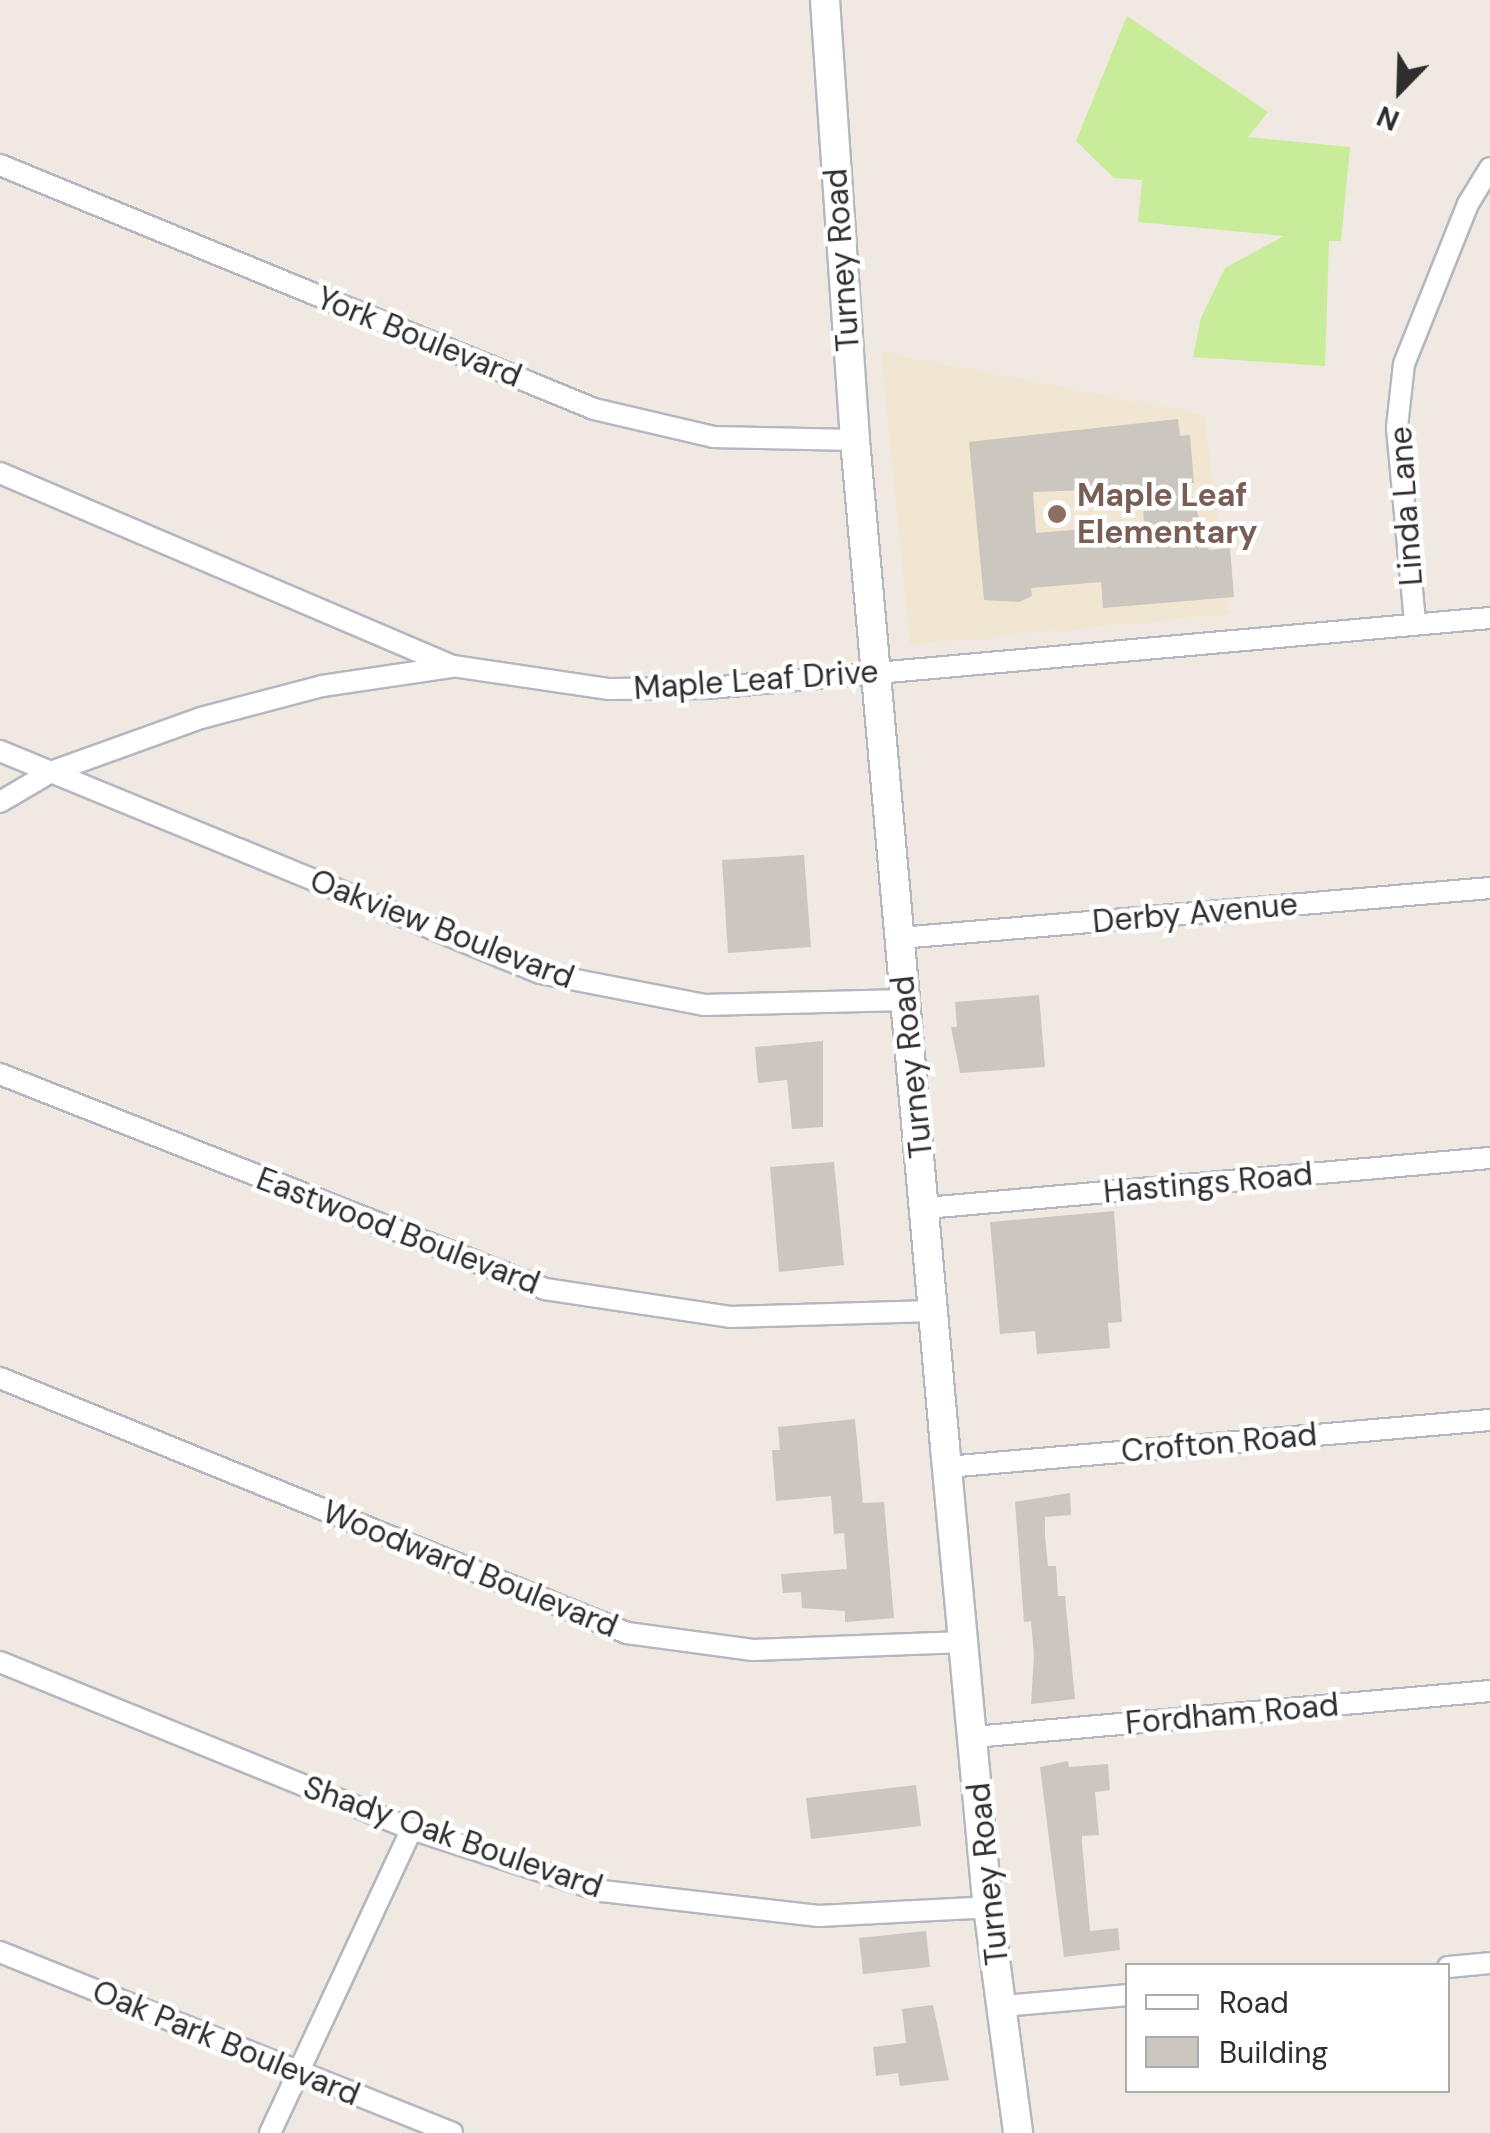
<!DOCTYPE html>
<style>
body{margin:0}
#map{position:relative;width:1490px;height:2133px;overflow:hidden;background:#efe9e1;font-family:"DM Sans",sans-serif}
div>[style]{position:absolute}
.education>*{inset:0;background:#f0e6d1}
.pitch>*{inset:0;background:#c9ec9a}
.building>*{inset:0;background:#cbc7bf}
.roads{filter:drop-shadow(2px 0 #b4b7c1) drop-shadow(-2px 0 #b4b7c1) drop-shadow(0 2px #b4b7c1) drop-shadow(0 -2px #b4b7c1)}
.street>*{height:20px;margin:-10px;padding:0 10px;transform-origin:10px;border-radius:10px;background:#fff}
.secondary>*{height:28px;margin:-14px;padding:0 14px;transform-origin:14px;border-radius:14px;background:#fff}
.dots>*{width:28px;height:28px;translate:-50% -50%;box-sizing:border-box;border:5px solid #fff;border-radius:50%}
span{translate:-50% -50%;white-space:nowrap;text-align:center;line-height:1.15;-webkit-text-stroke:9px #fff;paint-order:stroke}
.street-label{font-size:32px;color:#2e2e2e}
.education-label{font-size:32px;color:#785e54;font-weight:700}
.left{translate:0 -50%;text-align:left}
.legend{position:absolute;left:1125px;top:1963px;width:325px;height:130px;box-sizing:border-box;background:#fff;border:2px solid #ababab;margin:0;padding:12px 18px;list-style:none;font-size:30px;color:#2e2e2e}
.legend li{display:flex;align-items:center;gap:20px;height:50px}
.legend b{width:50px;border:2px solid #ababab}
.north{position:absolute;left:1350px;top:40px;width:100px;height:100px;-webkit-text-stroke:8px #fff;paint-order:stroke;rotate:203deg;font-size:28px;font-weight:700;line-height:40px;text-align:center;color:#2e2e2e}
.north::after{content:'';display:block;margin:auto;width:35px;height:45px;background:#2e2e2e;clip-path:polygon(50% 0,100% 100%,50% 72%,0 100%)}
</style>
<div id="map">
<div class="education">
<div style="clip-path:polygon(881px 352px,1204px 415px,1229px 614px,910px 645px)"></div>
</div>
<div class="pitch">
<div style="clip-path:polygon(1127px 16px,1268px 112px,1248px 137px,1350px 147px,1341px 241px,1329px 241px,1325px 366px,1193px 357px,1201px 318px,1225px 268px,1284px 236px,1138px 222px,1142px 180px,1114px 178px,1076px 141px)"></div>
</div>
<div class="building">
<div style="clip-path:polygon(evenodd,1178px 419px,1180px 436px,1190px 435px,1194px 483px,1188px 483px,1209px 550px,1230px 548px,1234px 597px,1103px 608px,1101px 582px,1031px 588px,1032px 596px,1019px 602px,984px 600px,969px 442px,1178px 419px,1142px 488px,1144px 524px,1036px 533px,1033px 492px,1142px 488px)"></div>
<div style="clip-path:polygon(804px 855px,811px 947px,728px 953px,722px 860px)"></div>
<div style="clip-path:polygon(1039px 995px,1045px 1067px,960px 1073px,951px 1027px,957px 1027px,955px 1002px)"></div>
<div style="clip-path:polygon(823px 1041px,823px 1127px,792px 1129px,787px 1080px,758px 1083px,755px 1047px)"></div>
<div style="clip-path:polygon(834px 1162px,844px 1265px,779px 1272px,770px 1167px)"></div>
<div style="clip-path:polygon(1114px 1211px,1122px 1322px,1108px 1323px,1110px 1348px,1037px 1354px,1035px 1331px,1000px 1334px,990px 1222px)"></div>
<div style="clip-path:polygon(855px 1419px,863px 1503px,884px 1502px,894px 1618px,845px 1622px,845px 1611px,802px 1608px,801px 1592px,783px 1593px,781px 1574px,847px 1569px,844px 1533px,834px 1534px,831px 1496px,776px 1501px,772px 1450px,780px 1450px,778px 1427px)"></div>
<div style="clip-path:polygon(1070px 1493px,1071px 1515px,1045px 1517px,1045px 1536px,1048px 1566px,1056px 1566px,1058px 1596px,1065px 1596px,1075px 1699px,1031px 1704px,1034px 1656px,1031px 1621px,1024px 1622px,1015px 1502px)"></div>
<div style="clip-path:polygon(1068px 1761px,1069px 1767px,1108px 1764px,1110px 1790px,1095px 1792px,1099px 1835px,1082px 1836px,1082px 1843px,1090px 1931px,1118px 1928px,1120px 1950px,1064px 1957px,1040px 1767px)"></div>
<div style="clip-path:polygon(916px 1785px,921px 1826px,811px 1839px,806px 1798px)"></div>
<div style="clip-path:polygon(926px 1931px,930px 1967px,863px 1974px,859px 1938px)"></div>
<div style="clip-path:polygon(933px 2005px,949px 2080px,900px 2086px,898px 2073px,876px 2076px,873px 2047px,906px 2043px,902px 2009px)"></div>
</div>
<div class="roads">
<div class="street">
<div style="left:0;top:165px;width:642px;rotate:22.33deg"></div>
<div style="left:594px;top:409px;width:122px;rotate:13.2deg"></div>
<div style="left:713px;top:437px;width:142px;rotate:1.2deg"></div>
<div style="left:0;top:473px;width:492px;rotate:23.1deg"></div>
<div style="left:453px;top:666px;width:158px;rotate:8.4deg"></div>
<div style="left:609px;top:689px;width:101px;rotate:-0.6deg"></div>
<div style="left:710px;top:688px;width:783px;rotate:-5.13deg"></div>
<div style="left:1415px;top:622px;width:196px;rotate:-95.3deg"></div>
<div style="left:1397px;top:427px;width:63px;rotate:-83.7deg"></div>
<div style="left:1404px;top:364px;width:172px;rotate:-68.2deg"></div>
<div style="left:1468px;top:204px;width:42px;rotate:-58.6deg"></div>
<div style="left:0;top:751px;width:584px;rotate:22.35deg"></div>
<div style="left:540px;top:973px;width:167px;rotate:11deg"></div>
<div style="left:704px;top:1005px;width:201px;rotate:-1.4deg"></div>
<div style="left:0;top:802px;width:59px;rotate:-30.5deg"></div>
<div style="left:51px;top:772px;width:159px;rotate:-19.8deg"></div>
<div style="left:201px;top:718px;width:125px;rotate:-14.8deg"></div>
<div style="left:322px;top:686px;width:130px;rotate:-8.4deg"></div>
<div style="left:900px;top:938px;width:592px;rotate:-4.84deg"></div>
<div style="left:0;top:1074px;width:586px;rotate:21.53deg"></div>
<div style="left:545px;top:1289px;width:187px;rotate:8.6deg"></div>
<div style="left:730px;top:1317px;width:203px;rotate:-1.7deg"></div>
<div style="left:926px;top:1208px;width:566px;rotate:-5.07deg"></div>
<div style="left:0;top:1378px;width:677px;rotate:22.13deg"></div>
<div style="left:627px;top:1633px;width:127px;rotate:7.7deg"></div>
<div style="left:753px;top:1650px;width:211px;rotate:-2.2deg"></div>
<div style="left:947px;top:1467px;width:545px;rotate:-4.95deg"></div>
<div style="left:0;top:1662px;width:445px;rotate:22.1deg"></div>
<div style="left:412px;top:1829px;width:200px;rotate:18.1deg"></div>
<div style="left:602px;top:1891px;width:218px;rotate:6.6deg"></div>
<div style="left:819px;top:1916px;width:169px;rotate:-3deg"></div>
<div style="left:974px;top:1737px;width:518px;rotate:-5.09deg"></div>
<div style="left:0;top:1952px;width:487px;rotate:21.8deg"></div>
<div style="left:1448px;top:1967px;width:42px;rotate:-5.4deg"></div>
<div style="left:1003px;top:2006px;width:125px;rotate:-5deg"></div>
<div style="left:270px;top:2133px;width:336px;rotate:-65deg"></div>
</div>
<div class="secondary">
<div style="left:825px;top:0;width:441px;rotate:86.1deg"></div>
<div style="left:855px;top:440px;width:1011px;rotate:84.89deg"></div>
<div style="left:945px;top:1447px;width:462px;rotate:84.7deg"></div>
<div style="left:988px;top:1907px;width:228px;rotate:82.4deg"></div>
</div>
</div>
<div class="dots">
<div style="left:1057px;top:514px;background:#8d6e63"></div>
</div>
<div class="street-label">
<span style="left:842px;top:260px;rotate:-94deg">Turney Road</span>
<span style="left:419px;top:337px;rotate:22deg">York Boulevard</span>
<span style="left:1406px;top:506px;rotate:-94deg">Linda Lane</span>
<span style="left:756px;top:680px;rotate:-4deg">Maple Leaf Drive</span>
<span style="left:1195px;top:913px;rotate:-5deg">Derby Avenue</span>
<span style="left:442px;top:929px;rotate:21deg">Oakview Boulevard</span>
<span style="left:912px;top:1067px;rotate:-96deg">Turney Road</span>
<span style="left:1208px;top:1183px;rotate:-5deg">Hastings Road</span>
<span style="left:398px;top:1231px;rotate:21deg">Eastwood Boulevard</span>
<span style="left:1219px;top:1443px;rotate:-5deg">Crofton Road</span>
<span style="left:470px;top:1569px;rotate:22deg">Woodward Boulevard</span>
<span style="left:1232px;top:1714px;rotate:-5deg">Fordham Road</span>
<span style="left:453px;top:1837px;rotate:19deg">Shady Oak Boulevard</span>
<span style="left:988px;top:1874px;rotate:-96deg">Turney Road</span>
<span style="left:226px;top:2043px;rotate:22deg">Oak Park Boulevard</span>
</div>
<div class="education-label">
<span class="left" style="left:1077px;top:514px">Maple Leaf<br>Elementary</span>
</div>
<ul class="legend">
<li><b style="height:12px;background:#fff"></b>Road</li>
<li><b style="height:28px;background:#cbc7bf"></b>Building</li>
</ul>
<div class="north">N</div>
</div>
